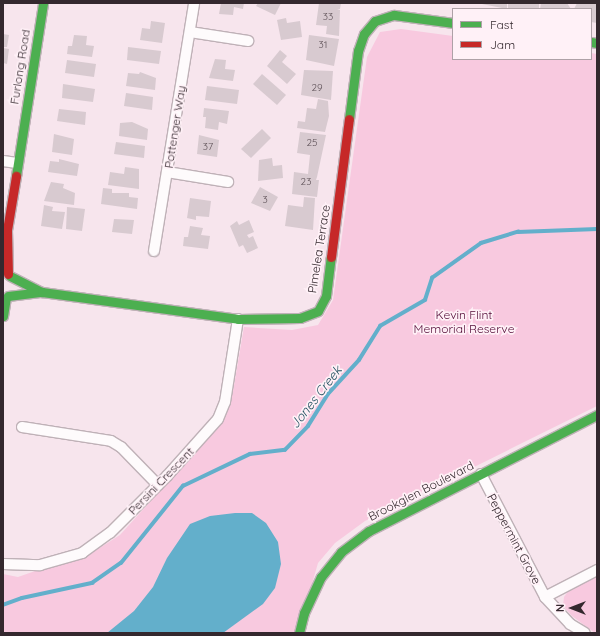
<!DOCTYPE html>
<style>
body{margin:0}
#map{position:relative;width:600px;height:636px;overflow:hidden;background:#f7e5ed;font-family:Quicksand,sans-serif}
div>[style]{position:absolute}
.green>*{inset:0;background:#f8c9df}
.water>*{inset:0;background:#63afcb}
.stream>*{height:3.5px;margin:-1.75px;padding:0 1.75px;transform-origin:1.75px;border-radius:1.75px;background:#63afcb}
.building>*{inset:0;background:#d8cad0}
.roads{filter:drop-shadow(1px 0 #bfb1b7) drop-shadow(-1px 0 #bfb1b7) drop-shadow(0 1px #bfb1b7) drop-shadow(0 -1px #bfb1b7)}
.street>*{height:10px;margin:-5px;padding:0 5px;transform-origin:5px;border-radius:5px;background:#fefbfc}
.fast>*{height:9px;margin:-4.5px;padding:0 4.5px;transform-origin:4.5px;border-radius:4.5px;background:#4caf50}
.jam>*{height:9px;margin:-4.5px;padding:0 4.5px;transform-origin:4.5px;border-radius:4.5px;background:#c62828}
span{translate:-50% -50%;white-space:nowrap;text-align:center;line-height:1.15;-webkit-text-stroke:3.5px #fff1f7;paint-order:stroke}
.number-label{font-size:10px;color:#5d5056}
.number-label span{-webkit-text-stroke-width:0}
.street-label{font-size:12px;color:#34282e}
.park-label{font-size:12px;color:#530a36}
.water-label{font-size:13px;color:#245161;font-style:italic}
.frame{position:absolute;inset:0;border:4px solid #34282e;pointer-events:none}
.legend{position:absolute;left:452px;top:8px;width:140px;height:52px;box-sizing:border-box;background:#fff1f7;border:1px solid #aea1a7;margin:0;padding:5px 7px;list-style:none;font-size:12px;color:#34282e}
.legend li{display:flex;align-items:center;gap:8px;height:20px}
.legend b{width:20px;border:1px solid #aea1a7}
.north{position:absolute;left:552px;top:588px;width:40px;height:40px;-webkit-text-stroke:3px #fff1f7;paint-order:stroke;rotate:270deg;font-size:11px;font-weight:700;line-height:16px;text-align:center;color:#34282e}
.north::after{content:'';display:block;margin:auto;width:14px;height:18px;background:#34282e;clip-path:polygon(50% 0,100% 100%,50% 72%,0 100%)}
</style>
<div id="map">
<div class="green">
<div style="clip-path:polygon(401px 29px,453px 36px,453px 59px,591px 59px,591px 53px,597px 54px,597px 406px,365px 521px,335px 543px,318px 563px,298px 633px,3px 633px,3px 574px,18px 577px,98px 549px,120px 535px,222px 422px,233px 391px,244px 327px,292px 330px,318px 325px,333px 300px,367px 57px,380px 32px)"></div>
<div style="clip-path:polygon(597px 575px,597px 633px,595px 633px,572px 616px,563px 606px,564px 597px,569px 590px)"></div>
</div>
<div class="water">
<div style="clip-path:polygon(235px 513px,252px 513px,266px 523px,278px 542px,281px 564px,275px 588px,263px 604px,223px 633px,107px 633px,134px 611px,153px 587px,167px 558px,190px 524px,210px 516px)"></div>
</div>
<div class="stream">
<div style="left:3px;top:605px;width:20px;rotate:-20deg"></div>
<div style="left:22px;top:598px;width:72px;rotate:-12.1deg"></div>
<div style="left:92px;top:583px;width:35px;rotate:-35deg"></div>
<div style="left:121px;top:563px;width:99px;rotate:-51.2deg"></div>
<div style="left:183px;top:486px;width:74px;rotate:-25.5deg"></div>
<div style="left:250px;top:454px;width:35px;rotate:-7deg"></div>
<div style="left:285px;top:450px;width:33px;rotate:-46deg"></div>
<div style="left:308px;top:426px;width:38px;rotate:-58deg"></div>
<div style="left:328px;top:394px;width:46px;rotate:-47.6deg"></div>
<div style="left:359px;top:360px;width:40px;rotate:-58deg"></div>
<div style="left:380px;top:326px;width:52px;rotate:-30deg"></div>
<div style="left:425px;top:300px;width:23px;rotate:-72deg"></div>
<div style="left:432px;top:278px;width:60px;rotate:-35.5deg"></div>
<div style="left:481px;top:243px;width:39px;rotate:-17deg"></div>
<div style="left:518px;top:232px;width:79px;rotate:-2.2deg"></div>
</div>
<div class="building">
<div style="clip-path:polygon(221px 3px,244px 3px,243px 9px,234px 7px,233px 15px,219px 14px)"></div>
<div style="clip-path:polygon(258px 3px,281px 3px,275px 15px,256px 6px)"></div>
<div style="clip-path:polygon(319px 3px,341px 3px,340px 9px,337px 9px,340px 10px,339px 36px,326px 34px,327px 26px,316px 25px)"></div>
<div style="clip-path:polygon(477px 3px,507px 3px,507px 9px)"></div>
<div style="clip-path:polygon(508px 3px,539px 3px,539px 9px,508px 8px)"></div>
<div style="clip-path:polygon(541px 3px,567px 3px,571px 9px,540px 9px)"></div>
<div style="clip-path:polygon(577px 3px,597px 3px,597px 23px,591px 22px,591px 9px,574px 9px)"></div>
<div style="clip-path:polygon(286px 18px,287px 23px,300px 21px,302px 37px,281px 40px,277px 20px)"></div>
<div style="clip-path:polygon(151px 21px,165px 23px,162px 43px,140px 40px,142px 28px,150px 29px)"></div>
<div style="clip-path:polygon(3px 34px,9px 35px,7px 47px,3px 47px)"></div>
<div style="clip-path:polygon(74px 35px,87px 36px,86px 45px,94px 46px,92px 57px,67px 54px,68px 46px,72px 46px)"></div>
<div style="clip-path:polygon(309px 35px,339px 39px,334px 66px,306px 60px)"></div>
<div style="clip-path:polygon(128px 47px,161px 51px,159px 64px,127px 60px)"></div>
<div style="clip-path:polygon(3px 48px,9px 49px,7px 64px,3px 63px)"></div>
<div style="clip-path:polygon(280px 50px,287px 56px,282px 62px,296px 74px,287px 84px,267px 66px)"></div>
<div style="clip-path:polygon(215px 59px,226px 60px,225px 69px,235px 70px,233px 81px,209px 78px)"></div>
<div style="clip-path:polygon(67px 60px,96px 64px,94px 77px,65px 73px)"></div>
<div style="clip-path:polygon(304px 70px,333px 71px,331px 100px,301px 95px)"></div>
<div style="clip-path:polygon(140px 72px,156px 78px,155px 90px,126px 86px,128px 73px,139px 74px)"></div>
<div style="clip-path:polygon(262px 74px,286px 95px,277px 105px,253px 84px)"></div>
<div style="clip-path:polygon(63px 84px,95px 89px,93px 102px,62px 98px)"></div>
<div style="clip-path:polygon(207px 86px,239px 90px,237px 104px,205px 100px)"></div>
<div style="clip-path:polygon(126px 93px,153px 97px,152px 110px,124px 106px)"></div>
<div style="clip-path:polygon(318px 99px,328px 101px,329px 116px,325px 132px,297px 128px,298px 121px,305px 122px,307px 108px,316px 109px)"></div>
<div style="clip-path:polygon(204px 108px,229px 111px,227px 124px,219px 122px,218px 130px,205px 128px,206px 117px,203px 117px)"></div>
<div style="clip-path:polygon(59px 109px,86px 112px,85px 125px,57px 121px)"></div>
<div style="clip-path:polygon(132px 122px,148px 129px,147px 140px,119px 136px,120px 123px)"></div>
<div style="clip-path:polygon(262px 129px,271px 138px,251px 158px,241px 149px)"></div>
<div style="clip-path:polygon(300px 132px,326px 135px,317px 177px,316px 180px,319px 180px,317px 197px,292px 194px,294px 172px,308px 174px,310px 155px,297px 153px)"></div>
<div style="clip-path:polygon(54px 134px,74px 139px,72px 155px,52px 152px)"></div>
<div style="clip-path:polygon(199px 135px,219px 140px,217px 157px,197px 154px)"></div>
<div style="clip-path:polygon(116px 142px,145px 146px,144px 158px,114px 154px)"></div>
<div style="clip-path:polygon(272px 158px,273px 166px,282px 165px,283px 178px,258px 181px,259px 160px)"></div>
<div style="clip-path:polygon(59px 159px,79px 164px,77px 176px,48px 172px,50px 161px,59px 162px)"></div>
<div style="clip-path:polygon(125px 167px,139px 169px,139px 189px,108px 185px,110px 172px,124px 174px)"></div>
<div style="clip-path:polygon(51px 182px,64px 184px,63px 188px,75px 193px,74px 205px,44px 201px)"></div>
<div style="clip-path:polygon(260px 187px,278px 197px,270px 211px,251px 203px)"></div>
<div style="clip-path:polygon(103px 188px,112px 189px,112px 193px,129px 193px,129px 197px,138px 198px,137px 209px,101px 204px)"></div>
<div style="clip-path:polygon(304px 197px,315px 198px,313px 230px,285px 226px,288px 205px,303px 207px)"></div>
<div style="clip-path:polygon(190px 198px,211px 201px,209px 217px,196px 216px,196px 220px,187px 218px)"></div>
<div style="clip-path:polygon(44px 205px,53px 207px,52px 211px,65px 212px,62px 229px,41px 226px)"></div>
<div style="clip-path:polygon(67px 207px,85px 209px,82px 231px,66px 229px)"></div>
<div style="clip-path:polygon(114px 219px,134px 220px,132px 234px,112px 232px)"></div>
<div style="clip-path:polygon(249px 220px,254px 232px,247px 235px,249px 238px,253px 236px,258px 248px,247px 253px,243px 245px,239px 247px,230px 226px,237px 221px,239px 225px)"></div>
<div style="clip-path:polygon(190px 226px,203px 228px,201px 235px,210px 236px,208px 249px,183px 246px,184px 237px,188px 237px)"></div>
</div>
<div class="roads">
<div class="street">
<div style="left:190px;top:32px;width:59px;rotate:8.8deg"></div>
<div style="left:3px;top:161px;width:14px;rotate:8deg"></div>
<div style="left:167px;top:172px;width:62px;rotate:9.3deg"></div>
<div style="left:154px;top:251px;width:251px;rotate:-80.8deg"></div>
<div style="left:22px;top:427px;width:90px;rotate:8.9deg"></div>
<div style="left:111px;top:441px;width:12px;rotate:31deg"></div>
<div style="left:121px;top:447px;width:53px;rotate:45.8deg"></div>
<div style="left:481px;top:474px;width:139px;rotate:62.5deg"></div>
<div style="left:545px;top:597px;width:37px;rotate:47deg"></div>
<div style="left:570px;top:624px;width:17px;rotate:31deg"></div>
<div style="left:3px;top:564px;width:37px;rotate:2deg"></div>
<div style="left:40px;top:565px;width:44px;rotate:-15.9deg"></div>
<div style="left:82px;top:553px;width:34px;rotate:-36deg"></div>
<div style="left:110px;top:533px;width:81px;rotate:-45deg"></div>
<div style="left:167px;top:476px;width:76px;rotate:-48.2deg"></div>
<div style="left:218px;top:419px;width:18px;rotate:-68deg"></div>
<div style="left:225px;top:402px;width:84px;rotate:-81.1deg"></div>
<div style="left:545px;top:597px;width:59px;rotate:-27.4deg"></div>
</div>
<div class="fast">
<div style="left:591px;top:42px;width:6px;rotate:9deg"></div>
<div style="left:349px;top:119px;width:69px;rotate:-82.5deg"></div>
<div style="left:358px;top:51px;width:18px;rotate:-71deg"></div>
<div style="left:364px;top:34px;width:17px;rotate:-50deg"></div>
<div style="left:375px;top:21px;width:20px;rotate:-18deg"></div>
<div style="left:394px;top:15px;width:60px;rotate:7.7deg"></div>
<div style="left:16px;top:176px;width:175px;rotate:-81.1deg"></div>
<div style="left:10px;top:276px;width:36px;rotate:27deg"></div>
<div style="left:8px;top:296px;width:34px;rotate:-7deg"></div>
<div style="left:42px;top:292px;width:198px;rotate:7.8deg"></div>
<div style="left:238px;top:319px;width:62px;rotate:-0.9deg"></div>
<div style="left:300px;top:318px;width:19px;rotate:-21deg"></div>
<div style="left:318px;top:311px;width:17px;rotate:-62deg"></div>
<div style="left:326px;top:296px;width:39px;rotate:-83deg"></div>
<div style="left:3px;top:316px;width:18px;rotate:-81deg"></div>
<div style="left:299px;top:633px;width:21px;rotate:-76deg"></div>
<div style="left:304px;top:613px;width:40px;rotate:-65deg"></div>
<div style="left:321px;top:577px;width:32px;rotate:-51deg"></div>
<div style="left:341px;top:552px;width:35px;rotate:-37deg"></div>
<div style="left:369px;top:531px;width:256px;rotate:-27deg"></div>
</div>
<div class="jam">
<div style="left:331px;top:257px;width:139px;rotate:-82.6deg"></div>
<div style="left:8px;top:274px;width:44px;rotate:-91.3deg"></div>
<div style="left:7px;top:230px;width:55px;rotate:-80.5deg"></div>
</div>
</div>
<div class="number-label">
<span style="left:328px;top:17px">33</span>
<span style="left:323px;top:45px">31</span>
<span style="left:317px;top:88px">29</span>
<span style="left:312px;top:143px">25</span>
<span style="left:208px;top:147px">37</span>
<span style="left:306px;top:182px">23</span>
<span style="left:265px;top:200px">3</span>
</div>
<div class="street-label">
<span style="left:20px;top:67px;rotate:-81deg">Furlong Road</span>
<span style="left:175px;top:127px;rotate:-81deg">Pottenger Way</span>
<span style="left:319px;top:249px;rotate:-81deg">Pimelea Terrace</span>
<span style="left:161px;top:481px;rotate:-46deg">Persini Crescent</span>
<span style="left:421px;top:491px;rotate:-27deg">Brookglen Boulevard</span>
<span style="left:514px;top:539px;rotate:62deg">Peppermint Grove</span>
</div>
<div class="park-label">
<span style="left:464px;top:322px">Kevin Flint<br>Memorial Reserve</span>
</div>
<div class="water-label">
<span style="left:316px;top:397px;rotate:-52deg">Jones Creek</span>
</div>
<div class="frame"></div>
<ul class="legend">
<li><b style="height:5px;background:#4caf50"></b>Fast</li>
<li><b style="height:5px;background:#c62828"></b>Jam</li>
</ul>
<div class="north">N</div>
</div>
